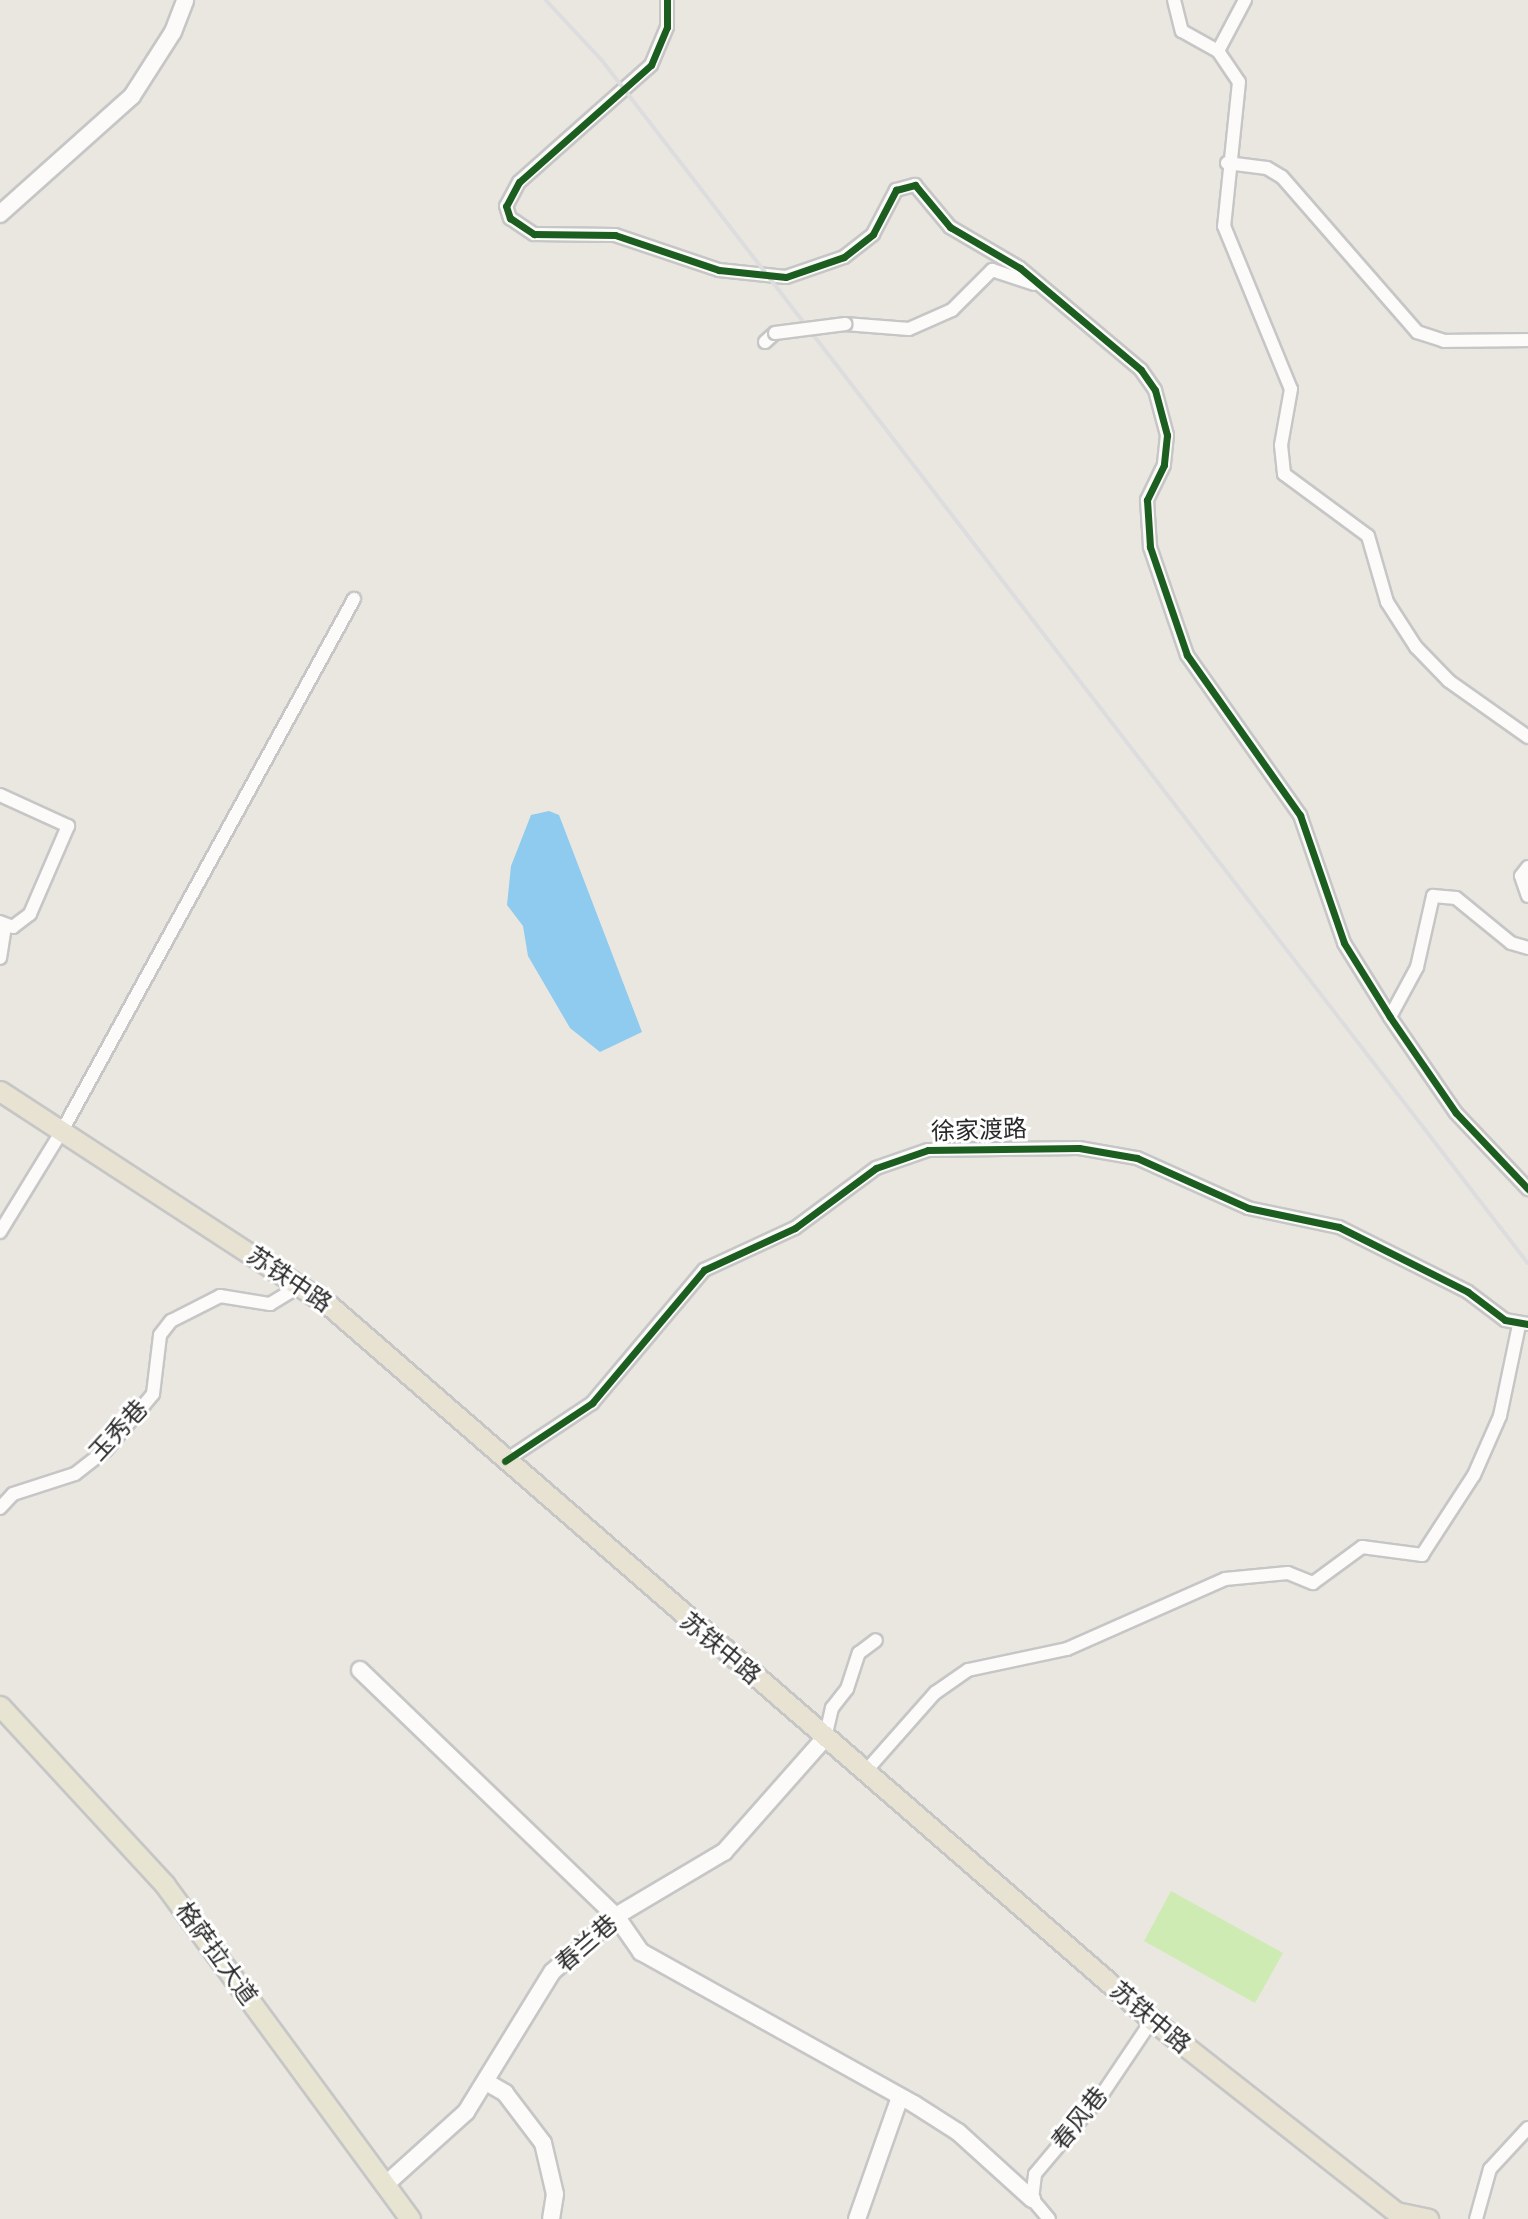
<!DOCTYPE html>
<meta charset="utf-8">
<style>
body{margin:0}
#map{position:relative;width:1528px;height:2219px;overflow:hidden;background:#e9e7e0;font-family:"Roboto Condensed","Noto Sans SC",sans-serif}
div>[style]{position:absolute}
.pitch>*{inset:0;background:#cfebb4}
.water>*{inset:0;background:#8fcaef}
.roads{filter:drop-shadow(2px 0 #c6c6c6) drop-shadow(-2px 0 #c6c6c6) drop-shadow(0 2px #c6c6c6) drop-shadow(0 -2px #c6c6c6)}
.minor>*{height:12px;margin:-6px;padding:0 6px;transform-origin:6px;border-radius:6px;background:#fcfbfa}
.tertiary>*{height:16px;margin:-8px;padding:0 8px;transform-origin:8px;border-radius:8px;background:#fcfbfa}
.primary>*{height:19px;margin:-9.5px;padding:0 9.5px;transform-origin:9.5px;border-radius:9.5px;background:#e7e5d2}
.trunk>*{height:19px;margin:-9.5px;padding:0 9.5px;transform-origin:9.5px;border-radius:9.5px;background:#e8e2d2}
.rail>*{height:3.5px;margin:-1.75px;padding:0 1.75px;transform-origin:1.75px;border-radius:1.75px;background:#dddddf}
.bridges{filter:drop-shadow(2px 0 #c6c6c6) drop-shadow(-2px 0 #c6c6c6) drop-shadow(0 2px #c6c6c6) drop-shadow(0 -2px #c6c6c6)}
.minor-bridge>*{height:12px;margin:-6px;padding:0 6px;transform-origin:6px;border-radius:6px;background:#fcfbfa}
.cycleway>*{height:7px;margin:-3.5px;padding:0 3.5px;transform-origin:3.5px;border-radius:3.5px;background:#1b5e20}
span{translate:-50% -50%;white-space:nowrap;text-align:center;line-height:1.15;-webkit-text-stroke:6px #fff;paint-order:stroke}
.street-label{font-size:24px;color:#2a2a2a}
</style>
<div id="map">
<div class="pitch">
<div style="clip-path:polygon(1171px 1891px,1283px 1953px,1255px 2003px,1144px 1941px)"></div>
</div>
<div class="water">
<div style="clip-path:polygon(549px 811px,559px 815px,642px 1032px,600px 1052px,570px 1028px,528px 956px,523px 926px,507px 905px,511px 866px,531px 815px)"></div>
</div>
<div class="roads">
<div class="minor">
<div style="left:667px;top:0;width:27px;rotate:90deg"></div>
<div style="left:667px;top:27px;width:41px;rotate:112.8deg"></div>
<div style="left:651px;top:65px;width:176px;rotate:138.4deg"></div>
<div style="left:519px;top:182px;width:27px;rotate:118deg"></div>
<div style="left:506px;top:206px;width:13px;rotate:72deg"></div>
<div style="left:510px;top:218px;width:29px;rotate:34deg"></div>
<div style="left:534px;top:234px;width:81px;rotate:0.7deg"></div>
<div style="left:615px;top:235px;width:110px;rotate:18.6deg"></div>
<div style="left:719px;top:270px;width:67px;rotate:6deg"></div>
<div style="left:786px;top:277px;width:61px;rotate:-19deg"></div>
<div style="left:844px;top:257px;width:37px;rotate:-38deg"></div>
<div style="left:873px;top:234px;width:50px;rotate:-62.4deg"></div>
<div style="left:896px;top:190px;width:20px;rotate:-15deg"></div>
<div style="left:915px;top:185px;width:55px;rotate:50.2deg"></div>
<div style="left:950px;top:227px;width:81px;rotate:30.4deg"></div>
<div style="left:1020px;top:268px;width:158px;rotate:40.1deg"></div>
<div style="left:1141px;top:370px;width:24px;rotate:55deg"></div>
<div style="left:1155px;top:390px;width:47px;rotate:75.1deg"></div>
<div style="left:1167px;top:435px;width:30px;rotate:96deg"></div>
<div style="left:1164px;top:465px;width:39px;rotate:116deg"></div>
<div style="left:1147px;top:500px;width:47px;rotate:86.3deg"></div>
<div style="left:1150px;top:547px;width:114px;rotate:71.1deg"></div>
<div style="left:1187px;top:655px;width:196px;rotate:54.8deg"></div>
<div style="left:1300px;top:815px;width:135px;rotate:71deg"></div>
<div style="left:1344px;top:943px;width:87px;rotate:58.1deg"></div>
<div style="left:1390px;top:1017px;width:116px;rotate:55.5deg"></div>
<div style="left:1456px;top:1113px;width:105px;rotate:46.5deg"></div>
<div style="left:1174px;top:0;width:32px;rotate:76deg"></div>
<div style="left:1182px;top:31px;width:41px;rotate:29.1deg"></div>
<div style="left:1218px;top:51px;width:37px;rotate:56deg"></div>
<div style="left:1239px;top:82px;width:145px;rotate:95.9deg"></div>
<div style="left:1224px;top:226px;width:176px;rotate:67.7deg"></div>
<div style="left:1291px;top:389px;width:57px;rotate:100.1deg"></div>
<div style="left:1281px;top:445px;width:29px;rotate:84deg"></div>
<div style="left:1284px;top:474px;width:104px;rotate:36.4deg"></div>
<div style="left:1368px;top:536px;width:69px;rotate:73.9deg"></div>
<div style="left:1387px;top:602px;width:54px;rotate:57.2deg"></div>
<div style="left:1416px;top:647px;width:47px;rotate:45.9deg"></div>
<div style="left:1449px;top:681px;width:97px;rotate:35.3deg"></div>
<div style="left:1218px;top:51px;width:58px;rotate:-62.1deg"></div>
<div style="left:1227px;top:163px;width:40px;rotate:7.1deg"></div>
<div style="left:1267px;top:168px;width:17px;rotate:31deg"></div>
<div style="left:1282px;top:177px;width:206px;rotate:48.9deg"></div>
<div style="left:1417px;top:332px;width:28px;rotate:18deg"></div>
<div style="left:1444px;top:341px;width:84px;rotate:-0.7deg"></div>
<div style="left:845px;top:324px;width:64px;rotate:4.5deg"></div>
<div style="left:909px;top:329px;width:47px;rotate:-23.8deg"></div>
<div style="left:952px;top:310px;width:57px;rotate:-45deg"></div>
<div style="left:992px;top:270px;width:44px;rotate:18.4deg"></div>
<div style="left:765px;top:342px;width:13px;rotate:-42deg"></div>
<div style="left:0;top:795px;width:75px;rotate:24.5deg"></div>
<div style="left:68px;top:826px;width:96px;rotate:113.4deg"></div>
<div style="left:30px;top:914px;width:21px;rotate:143deg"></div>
<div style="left:13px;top:927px;width:14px;rotate:-159deg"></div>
<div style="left:1528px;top:867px;width:11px;rotate:128deg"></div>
<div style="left:1521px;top:876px;width:21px;rotate:71deg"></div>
<div style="left:0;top:958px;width:33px;rotate:-81deg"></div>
<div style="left:1390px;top:1017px;width:57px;rotate:-61.6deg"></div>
<div style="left:1417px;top:967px;width:73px;rotate:-77.3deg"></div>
<div style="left:1433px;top:896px;width:23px;rotate:5deg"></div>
<div style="left:1456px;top:898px;width:71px;rotate:39.3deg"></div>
<div style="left:1511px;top:943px;width:18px;rotate:16deg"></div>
<div style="left:0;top:1232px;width:119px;rotate:-58.5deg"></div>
<div style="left:62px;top:1131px;width:607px;rotate:-61.24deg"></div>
<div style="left:505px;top:1461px;width:105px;rotate:-33.7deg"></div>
<div style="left:592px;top:1403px;width:174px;rotate:-49.9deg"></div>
<div style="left:704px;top:1270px;width:100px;rotate:-24.8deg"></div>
<div style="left:795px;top:1228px;width:101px;rotate:-36.5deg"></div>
<div style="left:876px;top:1168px;width:55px;rotate:-19.1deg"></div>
<div style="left:928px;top:1150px;width:151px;rotate:-0.8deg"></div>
<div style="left:1079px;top:1148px;width:59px;rotate:9.8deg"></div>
<div style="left:1137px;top:1158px;width:122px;rotate:24.2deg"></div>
<div style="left:1248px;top:1208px;width:93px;rotate:11.8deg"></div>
<div style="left:1339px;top:1227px;width:144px;rotate:26.7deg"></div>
<div style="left:1468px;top:1292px;width:46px;rotate:37.1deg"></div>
<div style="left:1505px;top:1320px;width:23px;rotate:10deg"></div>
<div style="left:0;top:1508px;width:19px;rotate:-47deg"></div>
<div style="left:13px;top:1494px;width:65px;rotate:-17.9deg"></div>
<div style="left:75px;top:1474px;width:39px;rotate:-38deg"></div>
<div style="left:106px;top:1450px;width:73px;rotate:-50deg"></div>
<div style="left:153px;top:1394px;width:59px;rotate:-83.2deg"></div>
<div style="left:160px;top:1335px;width:18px;rotate:-52deg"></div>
<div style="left:171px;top:1321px;width:55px;rotate:-27deg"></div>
<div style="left:220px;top:1296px;width:51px;rotate:9.1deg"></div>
<div style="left:270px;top:1304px;width:35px;rotate:-31deg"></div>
<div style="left:825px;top:1738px;width:31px;rotate:-77deg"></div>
<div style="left:832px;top:1708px;width:24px;rotate:-52deg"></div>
<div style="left:847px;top:1689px;width:38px;rotate:-72deg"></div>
<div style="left:859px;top:1653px;width:21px;rotate:-37deg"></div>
<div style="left:865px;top:1772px;width:106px;rotate:-48.5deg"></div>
<div style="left:935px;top:1693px;width:40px;rotate:-34.9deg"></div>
<div style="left:968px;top:1670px;width:101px;rotate:-12deg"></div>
<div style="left:1067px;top:1649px;width:173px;rotate:-23.9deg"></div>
<div style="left:1225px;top:1579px;width:63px;rotate:-5.4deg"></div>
<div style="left:1288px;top:1573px;width:27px;rotate:22deg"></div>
<div style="left:1313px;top:1583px;width:61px;rotate:-36.3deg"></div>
<div style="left:1362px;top:1547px;width:61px;rotate:7.6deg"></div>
<div style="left:1422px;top:1555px;width:95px;rotate:-57deg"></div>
<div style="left:1474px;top:1475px;width:64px;rotate:-66.2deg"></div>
<div style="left:1500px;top:1416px;width:93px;rotate:-78.2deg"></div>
<div style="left:1049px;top:2219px;width:26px;rotate:-130deg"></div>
<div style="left:1032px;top:2199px;width:25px;rotate:-83deg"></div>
<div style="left:1035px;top:2174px;width:106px;rotate:-50deg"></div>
<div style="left:1103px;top:2093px;width:88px;rotate:-56.1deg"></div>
<div style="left:1476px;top:2219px;width:52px;rotate:-74.4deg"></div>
<div style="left:1490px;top:2169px;width:56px;rotate:-47.2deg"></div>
</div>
<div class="tertiary">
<div style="left:0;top:214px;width:177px;rotate:-41.8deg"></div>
<div style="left:132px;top:96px;width:76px;rotate:-57.4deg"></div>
<div style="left:173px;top:32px;width:34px;rotate:-69deg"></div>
<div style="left:360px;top:1670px;width:355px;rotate:43.9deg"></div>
<div style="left:616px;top:1916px;width:44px;rotate:55.2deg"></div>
<div style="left:641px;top:1952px;width:312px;rotate:29.1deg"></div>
<div style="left:914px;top:2104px;width:52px;rotate:32.5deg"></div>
<div style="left:958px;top:2132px;width:100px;rotate:42.2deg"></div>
<div style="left:488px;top:2083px;width:20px;rotate:30deg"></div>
<div style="left:505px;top:2093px;width:63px;rotate:52.8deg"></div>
<div style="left:543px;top:2143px;width:52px;rotate:76.8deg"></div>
<div style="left:555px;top:2194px;width:25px;rotate:99deg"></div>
<div style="left:385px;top:2185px;width:109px;rotate:-42deg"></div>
<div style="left:466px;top:2112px;width:164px;rotate:-58.4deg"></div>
<div style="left:552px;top:1972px;width:85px;rotate:-41.2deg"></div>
<div style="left:616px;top:1916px;width:126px;rotate:-30.7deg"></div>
<div style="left:724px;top:1852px;width:152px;rotate:-48.5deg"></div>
<div style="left:857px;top:2219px;width:129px;rotate:-70.6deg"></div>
</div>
<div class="primary">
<div style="left:0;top:1706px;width:243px;rotate:47.3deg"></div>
<div style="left:165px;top:1885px;width:414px;rotate:53.7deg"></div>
</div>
<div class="trunk">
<div style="left:0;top:1091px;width:394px;rotate:33.1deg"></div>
<div style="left:330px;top:1306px;width:1089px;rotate:40.98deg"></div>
<div style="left:1152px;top:2020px;width:310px;rotate:38.2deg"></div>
<div style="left:1396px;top:2212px;width:33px;rotate:12deg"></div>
</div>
</div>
<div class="rail">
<div style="left:546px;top:0;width:82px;rotate:47deg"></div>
<div style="left:602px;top:60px;width:1518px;rotate:52.41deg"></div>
</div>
<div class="bridges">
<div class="minor-bridge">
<div style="left:775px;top:333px;width:71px;rotate:-7.3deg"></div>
</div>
</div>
<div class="cycleway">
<div style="left:667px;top:0;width:27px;rotate:90deg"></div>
<div style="left:667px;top:27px;width:41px;rotate:112.8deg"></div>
<div style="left:651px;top:65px;width:176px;rotate:138.4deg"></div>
<div style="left:519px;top:182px;width:27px;rotate:118deg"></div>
<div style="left:506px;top:206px;width:13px;rotate:72deg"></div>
<div style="left:510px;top:218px;width:29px;rotate:34deg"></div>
<div style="left:534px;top:234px;width:81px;rotate:0.7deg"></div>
<div style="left:615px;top:235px;width:110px;rotate:18.6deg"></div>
<div style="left:719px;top:270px;width:67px;rotate:6deg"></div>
<div style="left:786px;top:277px;width:61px;rotate:-19deg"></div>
<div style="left:844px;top:257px;width:37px;rotate:-38deg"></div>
<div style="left:873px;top:234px;width:50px;rotate:-62.4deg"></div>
<div style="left:896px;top:190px;width:20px;rotate:-15deg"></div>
<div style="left:915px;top:185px;width:55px;rotate:50.2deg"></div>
<div style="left:950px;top:227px;width:81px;rotate:30.4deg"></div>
<div style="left:1020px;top:268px;width:158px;rotate:40.1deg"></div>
<div style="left:1141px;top:370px;width:24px;rotate:55deg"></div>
<div style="left:1155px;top:390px;width:47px;rotate:75.1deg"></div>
<div style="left:1167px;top:435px;width:30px;rotate:96deg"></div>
<div style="left:1164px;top:465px;width:39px;rotate:116deg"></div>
<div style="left:1147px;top:500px;width:47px;rotate:86.3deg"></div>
<div style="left:1150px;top:547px;width:114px;rotate:71.1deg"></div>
<div style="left:1187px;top:655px;width:196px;rotate:54.8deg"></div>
<div style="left:1300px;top:815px;width:135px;rotate:71deg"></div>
<div style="left:1344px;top:943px;width:87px;rotate:58.1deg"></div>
<div style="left:1390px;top:1017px;width:116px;rotate:55.5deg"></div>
<div style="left:1456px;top:1113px;width:105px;rotate:46.5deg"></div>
<div style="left:505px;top:1461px;width:105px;rotate:-33.7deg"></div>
<div style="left:592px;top:1403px;width:174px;rotate:-49.9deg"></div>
<div style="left:704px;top:1270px;width:100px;rotate:-24.8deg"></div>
<div style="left:795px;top:1228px;width:101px;rotate:-36.5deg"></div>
<div style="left:876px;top:1168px;width:55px;rotate:-19.1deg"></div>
<div style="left:928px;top:1150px;width:151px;rotate:-0.8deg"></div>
<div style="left:1079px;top:1148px;width:59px;rotate:9.8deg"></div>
<div style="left:1137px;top:1158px;width:122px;rotate:24.2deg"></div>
<div style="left:1248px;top:1208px;width:93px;rotate:11.8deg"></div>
<div style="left:1339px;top:1227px;width:144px;rotate:26.7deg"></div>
<div style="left:1468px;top:1292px;width:46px;rotate:37.1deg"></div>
<div style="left:1505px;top:1320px;width:23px;rotate:10deg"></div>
</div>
<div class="street-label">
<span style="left:979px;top:1131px;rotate:-2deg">徐家渡路</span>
<span style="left:289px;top:1280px;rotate:34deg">苏铁中路</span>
<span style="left:119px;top:1431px;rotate:-47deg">玉秀巷</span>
<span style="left:720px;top:1649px;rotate:40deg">苏铁中路</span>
<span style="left:587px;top:1944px;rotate:-41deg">春兰巷</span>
<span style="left:216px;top:1954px;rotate:54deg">格萨拉大道</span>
<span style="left:1150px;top:2018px;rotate:40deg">苏铁中路</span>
<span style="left:1080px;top:2119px;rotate:-51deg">春风巷</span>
</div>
</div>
